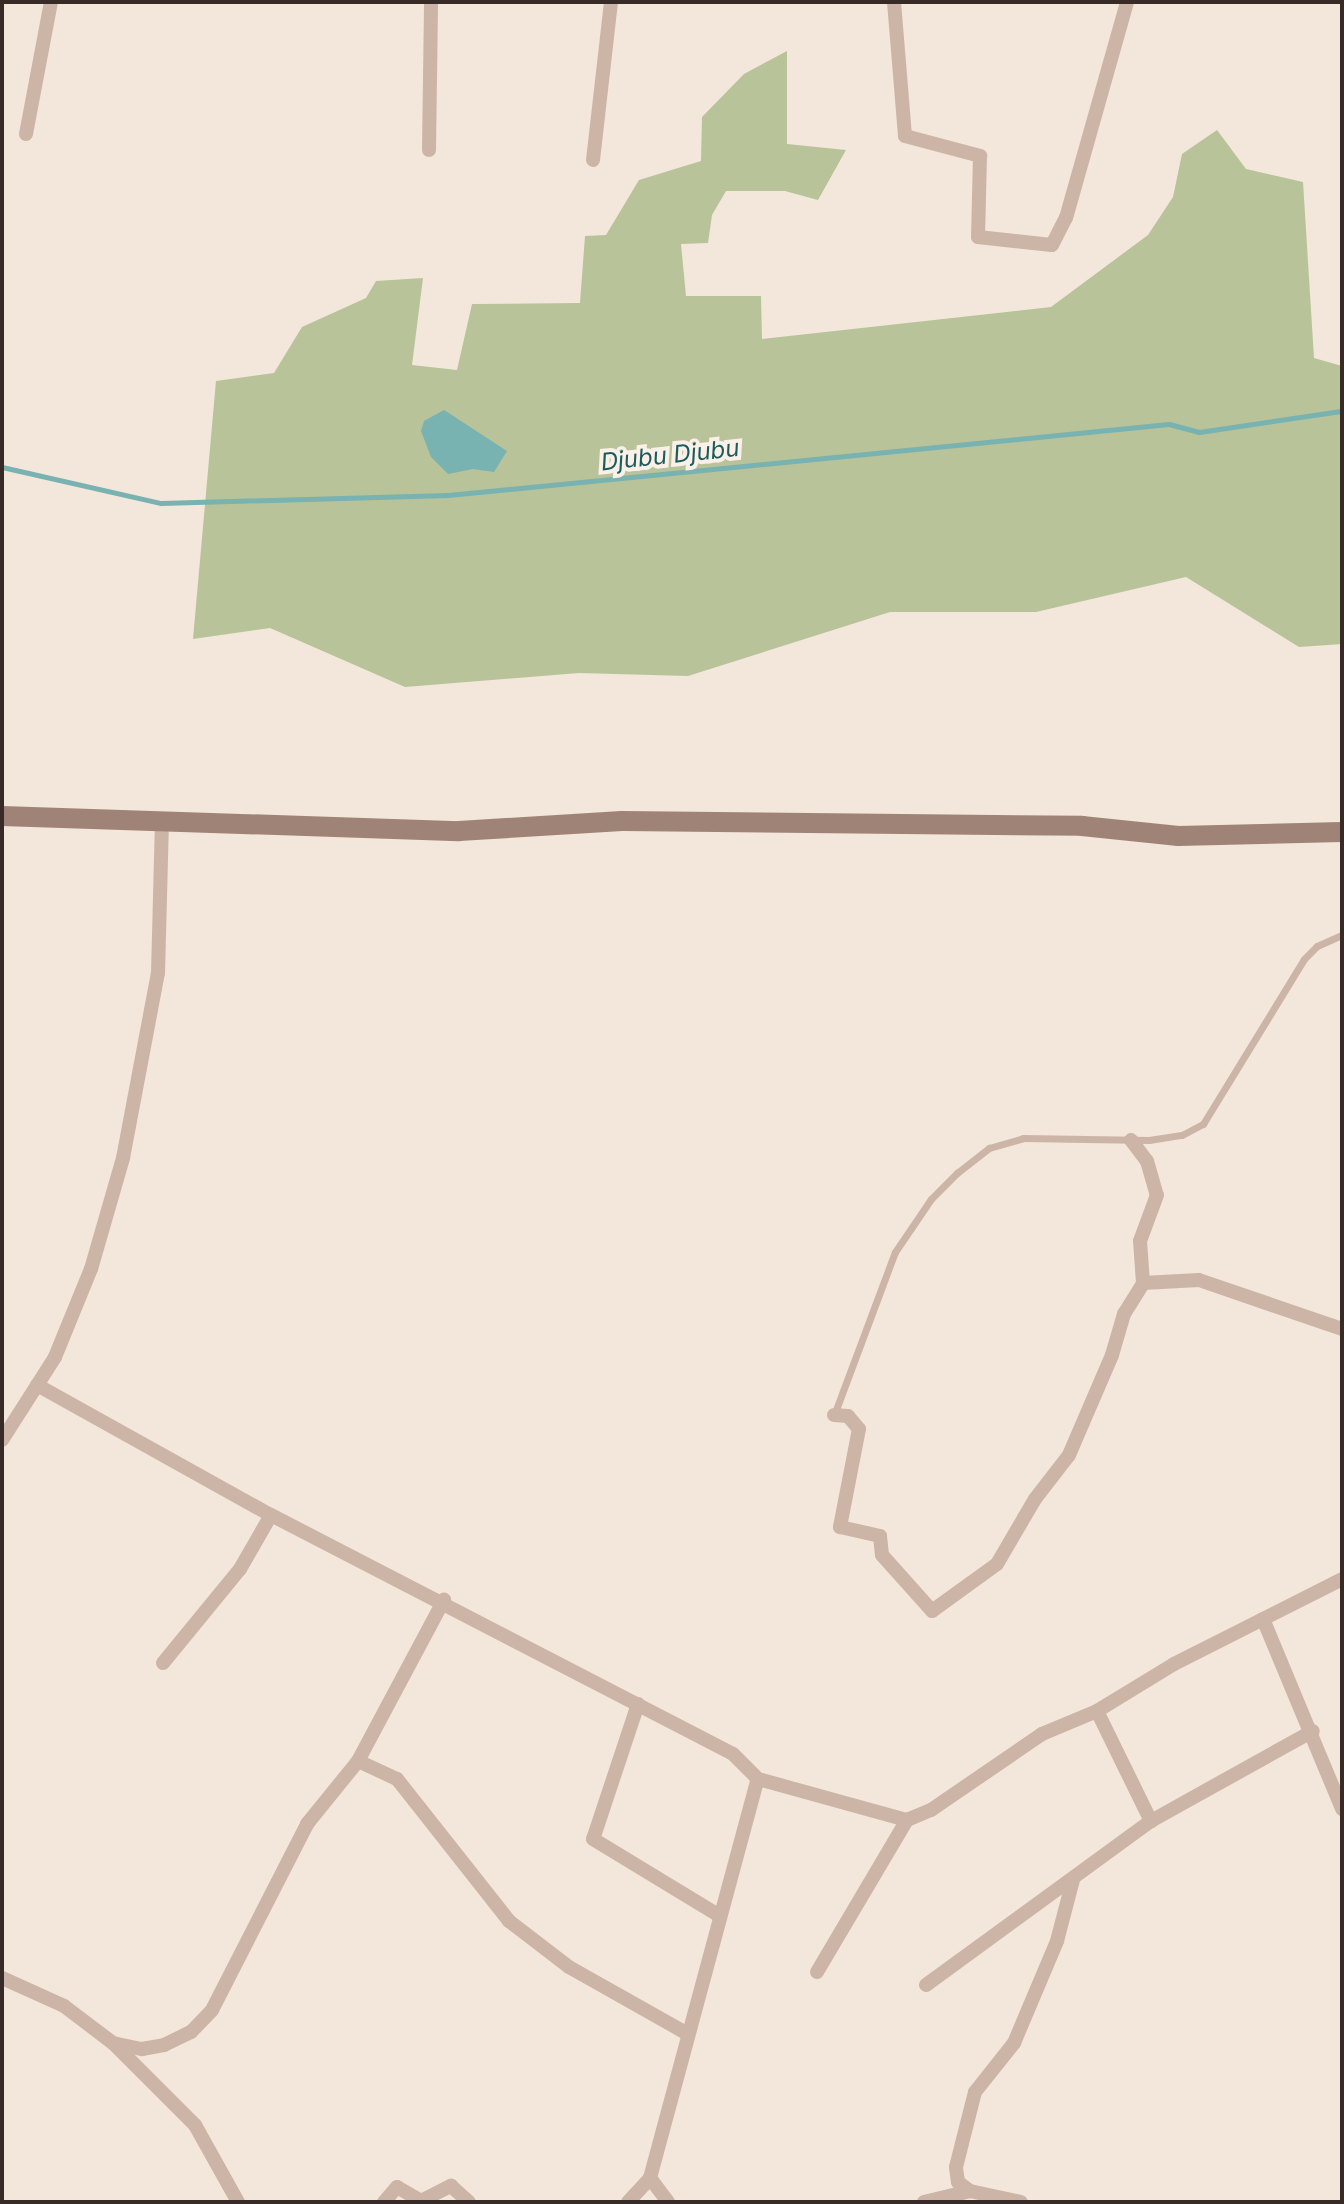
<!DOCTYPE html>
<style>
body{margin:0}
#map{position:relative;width:1344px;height:2204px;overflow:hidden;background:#f3e6db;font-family:Inter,sans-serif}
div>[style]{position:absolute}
.green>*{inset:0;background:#b8c399}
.water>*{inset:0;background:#78b2b1}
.stream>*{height:5px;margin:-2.5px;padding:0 2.5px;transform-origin:2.5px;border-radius:2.5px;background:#78b2b1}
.lane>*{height:7px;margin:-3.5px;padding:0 3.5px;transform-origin:3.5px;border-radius:3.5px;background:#ccb5a6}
.street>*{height:14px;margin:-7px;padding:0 7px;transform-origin:7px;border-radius:7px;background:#ccb5a6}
.secondary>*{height:20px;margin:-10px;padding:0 10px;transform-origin:10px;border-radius:10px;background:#a08377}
span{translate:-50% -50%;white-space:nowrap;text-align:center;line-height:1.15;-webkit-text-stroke:8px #fbf0e7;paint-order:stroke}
.water-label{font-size:24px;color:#1a5c5c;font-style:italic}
.frame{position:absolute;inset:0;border:4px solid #382b27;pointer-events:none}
</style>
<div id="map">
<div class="green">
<div style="clip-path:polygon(787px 51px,787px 144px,846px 150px,818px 200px,785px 191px,726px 191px,712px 215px,708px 243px,681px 244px,686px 296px,761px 296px,762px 339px,1051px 307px,1148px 235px,1173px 197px,1182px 154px,1217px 130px,1246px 169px,1303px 182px,1314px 358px,1342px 366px,1342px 644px,1299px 647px,1186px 577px,1036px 612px,890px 612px,688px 676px,579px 673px,405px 687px,270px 628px,193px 639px,216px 381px,274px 373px,302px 327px,366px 298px,376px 281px,423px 278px,412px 365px,457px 370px,472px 304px,580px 303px,585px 236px,606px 235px,639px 180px,701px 161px,702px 117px,744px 74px)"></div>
</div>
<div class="water">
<div style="clip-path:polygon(444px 410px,507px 451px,494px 472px,473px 469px,448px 474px,431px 457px,421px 431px,424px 421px)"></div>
</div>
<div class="stream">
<div style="left:2px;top:467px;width:163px;rotate:12.8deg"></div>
<div style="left:161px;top:503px;width:287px;rotate:-1.6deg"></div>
<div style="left:448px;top:495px;width:724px;rotate:-5.62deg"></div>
<div style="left:1169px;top:424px;width:31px;rotate:15deg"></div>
<div style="left:1199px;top:432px;width:145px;rotate:-8.4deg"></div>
</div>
<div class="lane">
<div style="left:834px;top:1415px;width:174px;rotate:-69.5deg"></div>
<div style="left:895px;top:1252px;width:64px;rotate:-55.8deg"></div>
<div style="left:931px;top:1199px;width:37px;rotate:-45deg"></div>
<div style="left:957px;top:1173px;width:41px;rotate:-38deg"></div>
<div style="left:989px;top:1148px;width:35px;rotate:-16deg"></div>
<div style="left:1023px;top:1138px;width:126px;rotate:0.9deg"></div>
<div style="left:1149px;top:1140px;width:33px;rotate:-9deg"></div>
<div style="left:1182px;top:1135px;width:24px;rotate:-28deg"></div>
<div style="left:1203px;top:1124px;width:193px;rotate:-58.5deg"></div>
<div style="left:1304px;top:959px;width:18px;rotate:-45deg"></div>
<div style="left:1317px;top:946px;width:27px;rotate:-24deg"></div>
</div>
<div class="street">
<div style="left:894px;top:2px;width:134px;rotate:85.3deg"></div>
<div style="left:905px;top:136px;width:78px;rotate:14.9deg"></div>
<div style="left:980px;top:156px;width:81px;rotate:91.4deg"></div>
<div style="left:978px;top:237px;width:74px;rotate:6.2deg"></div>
<div style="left:1052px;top:245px;width:30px;rotate:-63deg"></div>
<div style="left:1066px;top:218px;width:224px;rotate:-74.2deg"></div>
<div style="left:26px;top:134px;width:134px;rotate:-79.3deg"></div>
<div style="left:429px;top:150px;width:148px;rotate:-89.2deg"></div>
<div style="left:593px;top:160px;width:159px;rotate:-83.5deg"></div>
<div style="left:1131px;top:1140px;width:26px;rotate:53deg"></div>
<div style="left:1147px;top:1161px;width:35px;rotate:74deg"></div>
<div style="left:1157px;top:1195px;width:49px;rotate:110.3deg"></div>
<div style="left:1140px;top:1241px;width:42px;rotate:85.9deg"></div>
<div style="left:1143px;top:1283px;width:56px;rotate:-3.1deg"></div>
<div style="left:1199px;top:1280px;width:151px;rotate:18.9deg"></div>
<div style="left:37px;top:1385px;width:268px;rotate:29.1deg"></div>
<div style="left:271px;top:1515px;width:520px;rotate:27.35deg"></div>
<div style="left:733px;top:1754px;width:35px;rotate:45deg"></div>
<div style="left:758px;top:1779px;width:155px;rotate:15.4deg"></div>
<div style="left:907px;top:1820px;width:26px;rotate:-23deg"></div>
<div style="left:931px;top:1810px;width:135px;rotate:-34.4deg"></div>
<div style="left:1042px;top:1734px;width:60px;rotate:-22.7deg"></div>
<div style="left:1097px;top:1711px;width:90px;rotate:-31.4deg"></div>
<div style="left:1174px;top:1664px;width:188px;rotate:-26.8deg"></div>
<div style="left:834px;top:1415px;width:14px;rotate:4deg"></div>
<div style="left:848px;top:1416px;width:17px;rotate:50deg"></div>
<div style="left:859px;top:1429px;width:100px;rotate:101deg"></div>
<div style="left:840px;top:1527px;width:41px;rotate:12.7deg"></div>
<div style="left:880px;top:1536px;width:19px;rotate:84deg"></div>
<div style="left:882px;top:1555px;width:75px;rotate:48.2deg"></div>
<div style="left:932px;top:1611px;width:80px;rotate:-35.9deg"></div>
<div style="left:997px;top:1564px;width:75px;rotate:-59.7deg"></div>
<div style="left:1035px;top:1499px;width:56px;rotate:-52.3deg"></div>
<div style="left:1069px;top:1455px;width:109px;rotate:-66.7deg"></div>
<div style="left:1112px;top:1355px;width:43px;rotate:-73.7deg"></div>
<div style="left:1124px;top:1314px;width:36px;rotate:-58deg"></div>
<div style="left:2px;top:1440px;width:98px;rotate:-57.4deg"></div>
<div style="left:55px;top:1357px;width:95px;rotate:-67.8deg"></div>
<div style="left:91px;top:1269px;width:116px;rotate:-73.9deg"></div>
<div style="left:123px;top:1158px;width:188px;rotate:-79.3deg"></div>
<div style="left:158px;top:973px;width:151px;rotate:-88.5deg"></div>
<div style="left:1263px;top:1619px;width:206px;rotate:67.4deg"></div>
<div style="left:163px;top:1663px;width:122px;rotate:-50.7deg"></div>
<div style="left:240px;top:1569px;width:62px;rotate:-60.1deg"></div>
<div style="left:638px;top:1704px;width:142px;rotate:108.4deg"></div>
<div style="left:593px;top:1839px;width:146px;rotate:31.3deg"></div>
<div style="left:1097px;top:1711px;width:123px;rotate:63.9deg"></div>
<div style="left:358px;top:1761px;width:43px;rotate:24.8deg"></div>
<div style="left:397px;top:1779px;width:181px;rotate:51.7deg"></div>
<div style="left:509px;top:1921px;width:76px;rotate:37.5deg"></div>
<div style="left:569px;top:1967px;width:134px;rotate:29.4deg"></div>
<div style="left:817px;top:1972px;width:177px;rotate:-59.4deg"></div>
<div style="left:2px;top:1978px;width:68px;rotate:24.3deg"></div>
<div style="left:64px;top:2006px;width:61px;rotate:37.1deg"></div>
<div style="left:113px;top:2043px;width:116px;rotate:45deg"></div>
<div style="left:195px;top:2125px;width:88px;rotate:60.8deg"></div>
<div style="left:926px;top:1985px;width:278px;rotate:-36.1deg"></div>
<div style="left:1151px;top:1821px;width:185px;rotate:-29.1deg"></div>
<div style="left:113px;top:2043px;width:30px;rotate:12deg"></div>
<div style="left:142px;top:2049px;width:22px;rotate:-10deg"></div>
<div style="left:164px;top:2045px;width:30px;rotate:-26deg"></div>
<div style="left:191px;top:2032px;width:30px;rotate:-46deg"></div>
<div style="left:212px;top:2010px;width:209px;rotate:-62.9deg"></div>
<div style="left:307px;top:1824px;width:81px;rotate:-51deg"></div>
<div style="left:358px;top:1761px;width:183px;rotate:-61.9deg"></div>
<div style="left:650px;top:2178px;width:30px;rotate:53deg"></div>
<div style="left:970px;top:2191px;width:15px;rotate:-143deg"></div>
<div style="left:958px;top:2182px;width:15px;rotate:-98deg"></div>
<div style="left:956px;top:2167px;width:77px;rotate:-75.8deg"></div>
<div style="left:975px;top:2092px;width:63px;rotate:-51.5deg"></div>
<div style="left:1014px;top:2043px;width:111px;rotate:-67.1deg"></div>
<div style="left:1057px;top:1941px;width:63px;rotate:-75.3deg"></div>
<div style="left:384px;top:2202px;width:20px;rotate:-49deg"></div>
<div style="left:397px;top:2187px;width:28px;rotate:30deg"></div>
<div style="left:421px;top:2201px;width:34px;rotate:-27deg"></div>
<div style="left:451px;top:2186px;width:24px;rotate:42deg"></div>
<div style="left:628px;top:2202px;width:33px;rotate:-47deg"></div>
<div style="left:650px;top:2178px;width:413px;rotate:-74.9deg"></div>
<div style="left:924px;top:2202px;width:47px;rotate:-13.4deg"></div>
<div style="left:970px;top:2191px;width:52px;rotate:12.2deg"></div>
</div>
<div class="secondary">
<div style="left:2px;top:816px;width:457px;rotate:1.9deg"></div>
<div style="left:459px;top:831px;width:163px;rotate:-3.5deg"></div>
<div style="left:622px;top:821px;width:460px;rotate:0.6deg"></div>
<div style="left:1082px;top:826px;width:97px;rotate:5.9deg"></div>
<div style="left:1178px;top:836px;width:164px;rotate:-1.4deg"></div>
</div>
<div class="water-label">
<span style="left:670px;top:455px;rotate:-6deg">Djubu Djubu</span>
</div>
<div class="frame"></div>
</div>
